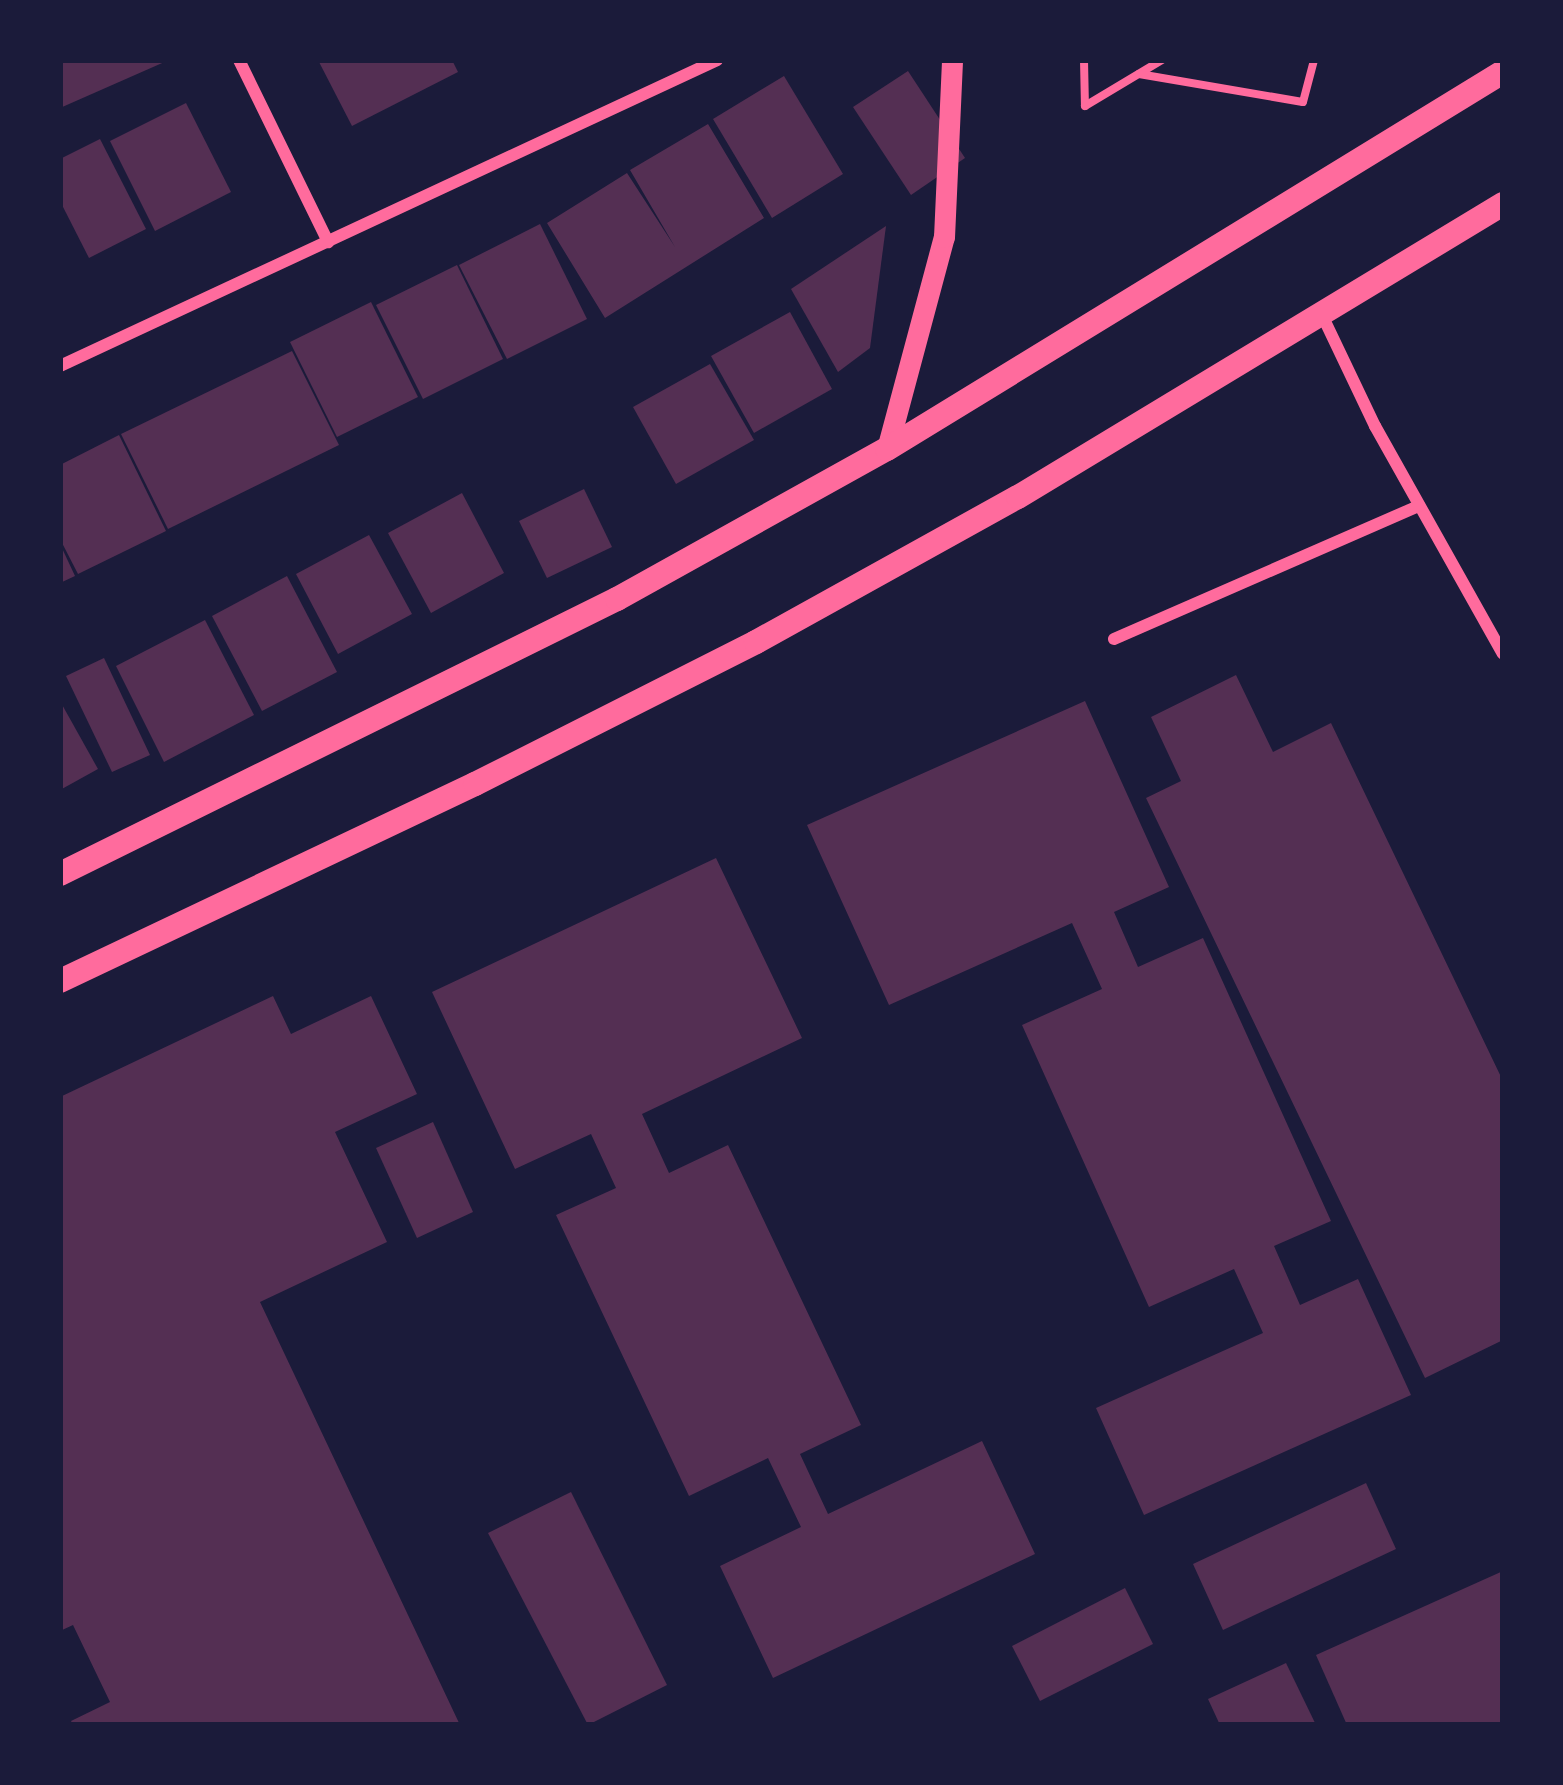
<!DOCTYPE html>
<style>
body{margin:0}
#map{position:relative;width:1563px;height:1785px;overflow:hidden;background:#1b1b3a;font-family:Arial,sans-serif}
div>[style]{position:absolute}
.building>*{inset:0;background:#542f53}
.path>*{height:8px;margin:-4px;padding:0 4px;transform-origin:4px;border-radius:4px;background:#ff6b9d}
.minor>*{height:12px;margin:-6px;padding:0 6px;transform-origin:6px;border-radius:6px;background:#ff6b9d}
.tertiary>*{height:21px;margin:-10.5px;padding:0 10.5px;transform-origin:10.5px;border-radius:10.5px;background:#ff6b9d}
.primary>*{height:24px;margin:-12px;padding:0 12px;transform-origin:12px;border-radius:12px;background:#ff6b9d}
span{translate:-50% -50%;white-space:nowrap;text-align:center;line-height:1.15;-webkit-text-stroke:10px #1b1b3a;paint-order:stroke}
.frame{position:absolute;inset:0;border:63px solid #1b1b3a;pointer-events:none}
</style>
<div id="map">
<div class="building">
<div style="clip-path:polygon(60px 60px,169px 60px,60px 108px)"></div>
<div style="clip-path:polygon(318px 60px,452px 60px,458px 72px,352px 126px)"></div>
<div style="clip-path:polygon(908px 71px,965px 158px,911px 195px,853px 107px)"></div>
<div style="clip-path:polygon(784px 76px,843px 174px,772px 218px,713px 119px)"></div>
<div style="clip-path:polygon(186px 103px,231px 192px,155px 231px,110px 141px)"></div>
<div style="clip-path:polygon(708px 124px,764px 218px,605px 318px,547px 223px,627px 173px,675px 247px,630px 170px)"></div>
<div style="clip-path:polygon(100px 139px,146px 229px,89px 258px,60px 201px,60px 159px)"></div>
<div style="clip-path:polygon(540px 224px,587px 319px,507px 359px,459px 265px)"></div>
<div style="clip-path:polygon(886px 226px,870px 348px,838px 372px,791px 289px)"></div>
<div style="clip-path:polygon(457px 265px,503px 359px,423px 399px,376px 305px)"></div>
<div style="clip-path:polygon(371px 302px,418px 397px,337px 437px,290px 342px)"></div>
<div style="clip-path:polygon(790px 312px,832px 389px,754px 433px,711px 356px)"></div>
<div style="clip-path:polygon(292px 351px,339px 445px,168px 529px,121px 434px)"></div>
<div style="clip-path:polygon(710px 364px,754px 440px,676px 484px,633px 407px)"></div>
<div style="clip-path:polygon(119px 435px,166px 531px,78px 574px,60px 539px,60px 465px)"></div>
<div style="clip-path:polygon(584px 489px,612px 547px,547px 578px,519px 521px)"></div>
<div style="clip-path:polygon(462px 493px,504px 573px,431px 613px,388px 533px)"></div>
<div style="clip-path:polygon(369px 535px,412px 614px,338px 654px,296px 574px)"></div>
<div style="clip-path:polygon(60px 544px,75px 576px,60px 583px)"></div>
<div style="clip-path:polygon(287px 576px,337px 672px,262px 711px,212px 616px)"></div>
<div style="clip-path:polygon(205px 620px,254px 715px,164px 762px,116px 666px)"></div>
<div style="clip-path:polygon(104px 658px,150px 755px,112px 772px,66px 676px)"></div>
<div style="clip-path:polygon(1236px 675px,1273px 752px,1331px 723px,1503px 1081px,1503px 1340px,1425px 1378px,1146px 798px,1181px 781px,1151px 717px)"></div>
<div style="clip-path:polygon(60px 701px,98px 769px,60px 790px)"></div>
<div style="clip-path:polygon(1085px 701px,1169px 887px,1114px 912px,1138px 967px,1203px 938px,1331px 1221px,1274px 1246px,1300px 1305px,1358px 1279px,1411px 1395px,1144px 1515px,1096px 1408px,1263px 1333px,1234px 1269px,1149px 1307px,1022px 1025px,1102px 989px,1072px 923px,889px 1005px,807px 825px)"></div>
<div style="clip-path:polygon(716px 858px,802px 1038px,642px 1114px,669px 1173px,728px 1145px,861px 1425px,800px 1454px,828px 1514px,982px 1441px,1035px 1554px,773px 1678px,720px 1566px,801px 1527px,768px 1458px,689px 1496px,556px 1215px,616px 1188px,591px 1134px,515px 1169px,432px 992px)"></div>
<div style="clip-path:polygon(273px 996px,291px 1034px,371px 996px,417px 1094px,335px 1132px,387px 1242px,260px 1302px,460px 1725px,73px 1725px,71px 1721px,110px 1702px,73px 1625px,60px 1631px,60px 1097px)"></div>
<div style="clip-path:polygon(433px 1122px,473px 1212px,417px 1238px,376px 1148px)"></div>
<div style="clip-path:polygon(1366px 1483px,1396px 1549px,1223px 1630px,1193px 1564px)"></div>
<div style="clip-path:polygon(571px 1492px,667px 1685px,588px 1725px,488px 1533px)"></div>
<div style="clip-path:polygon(1503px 1571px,1503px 1722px,1347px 1725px,1316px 1655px)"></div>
<div style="clip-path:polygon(1125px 1588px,1153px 1644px,1040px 1701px,1012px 1646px)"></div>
<div style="clip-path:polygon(1286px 1663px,1316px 1725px,1220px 1725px,1208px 1699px)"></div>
</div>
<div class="path">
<div style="left:1084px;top:60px;width:46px;rotate:88.8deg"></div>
<div style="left:1085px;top:106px;width:90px;rotate:-30.9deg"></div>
<div style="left:1139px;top:74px;width:166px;rotate:9.7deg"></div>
<div style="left:1303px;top:102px;width:43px;rotate:-75.3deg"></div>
</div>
<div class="minor">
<div style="left:239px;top:60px;width:203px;rotate:63.9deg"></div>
<div style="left:1323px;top:317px;width:121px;rotate:64.5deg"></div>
<div style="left:1375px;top:426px;width:261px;rotate:60.7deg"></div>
<div style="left:60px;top:366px;width:725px;rotate:-24.97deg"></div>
<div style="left:1114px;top:639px;width:333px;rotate:-23.6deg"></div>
</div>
<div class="tertiary">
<div style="left:887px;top:449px;width:220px;rotate:-75deg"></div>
<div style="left:944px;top:237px;width:177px;rotate:-87.4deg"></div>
</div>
<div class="primary">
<div style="left:60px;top:874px;width:621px;rotate:-26.28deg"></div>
<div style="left:617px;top:599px;width:309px;rotate:-29.1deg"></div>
<div style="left:887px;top:449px;width:722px;rotate:-31.47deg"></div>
<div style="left:60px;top:981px;width:459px;rotate:-25.4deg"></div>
<div style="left:475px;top:784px;width:315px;rotate:-26.8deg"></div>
<div style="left:756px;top:642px;width:299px;rotate:-29deg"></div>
<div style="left:1018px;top:497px;width:567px;rotate:-31.14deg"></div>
</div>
<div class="frame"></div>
</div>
